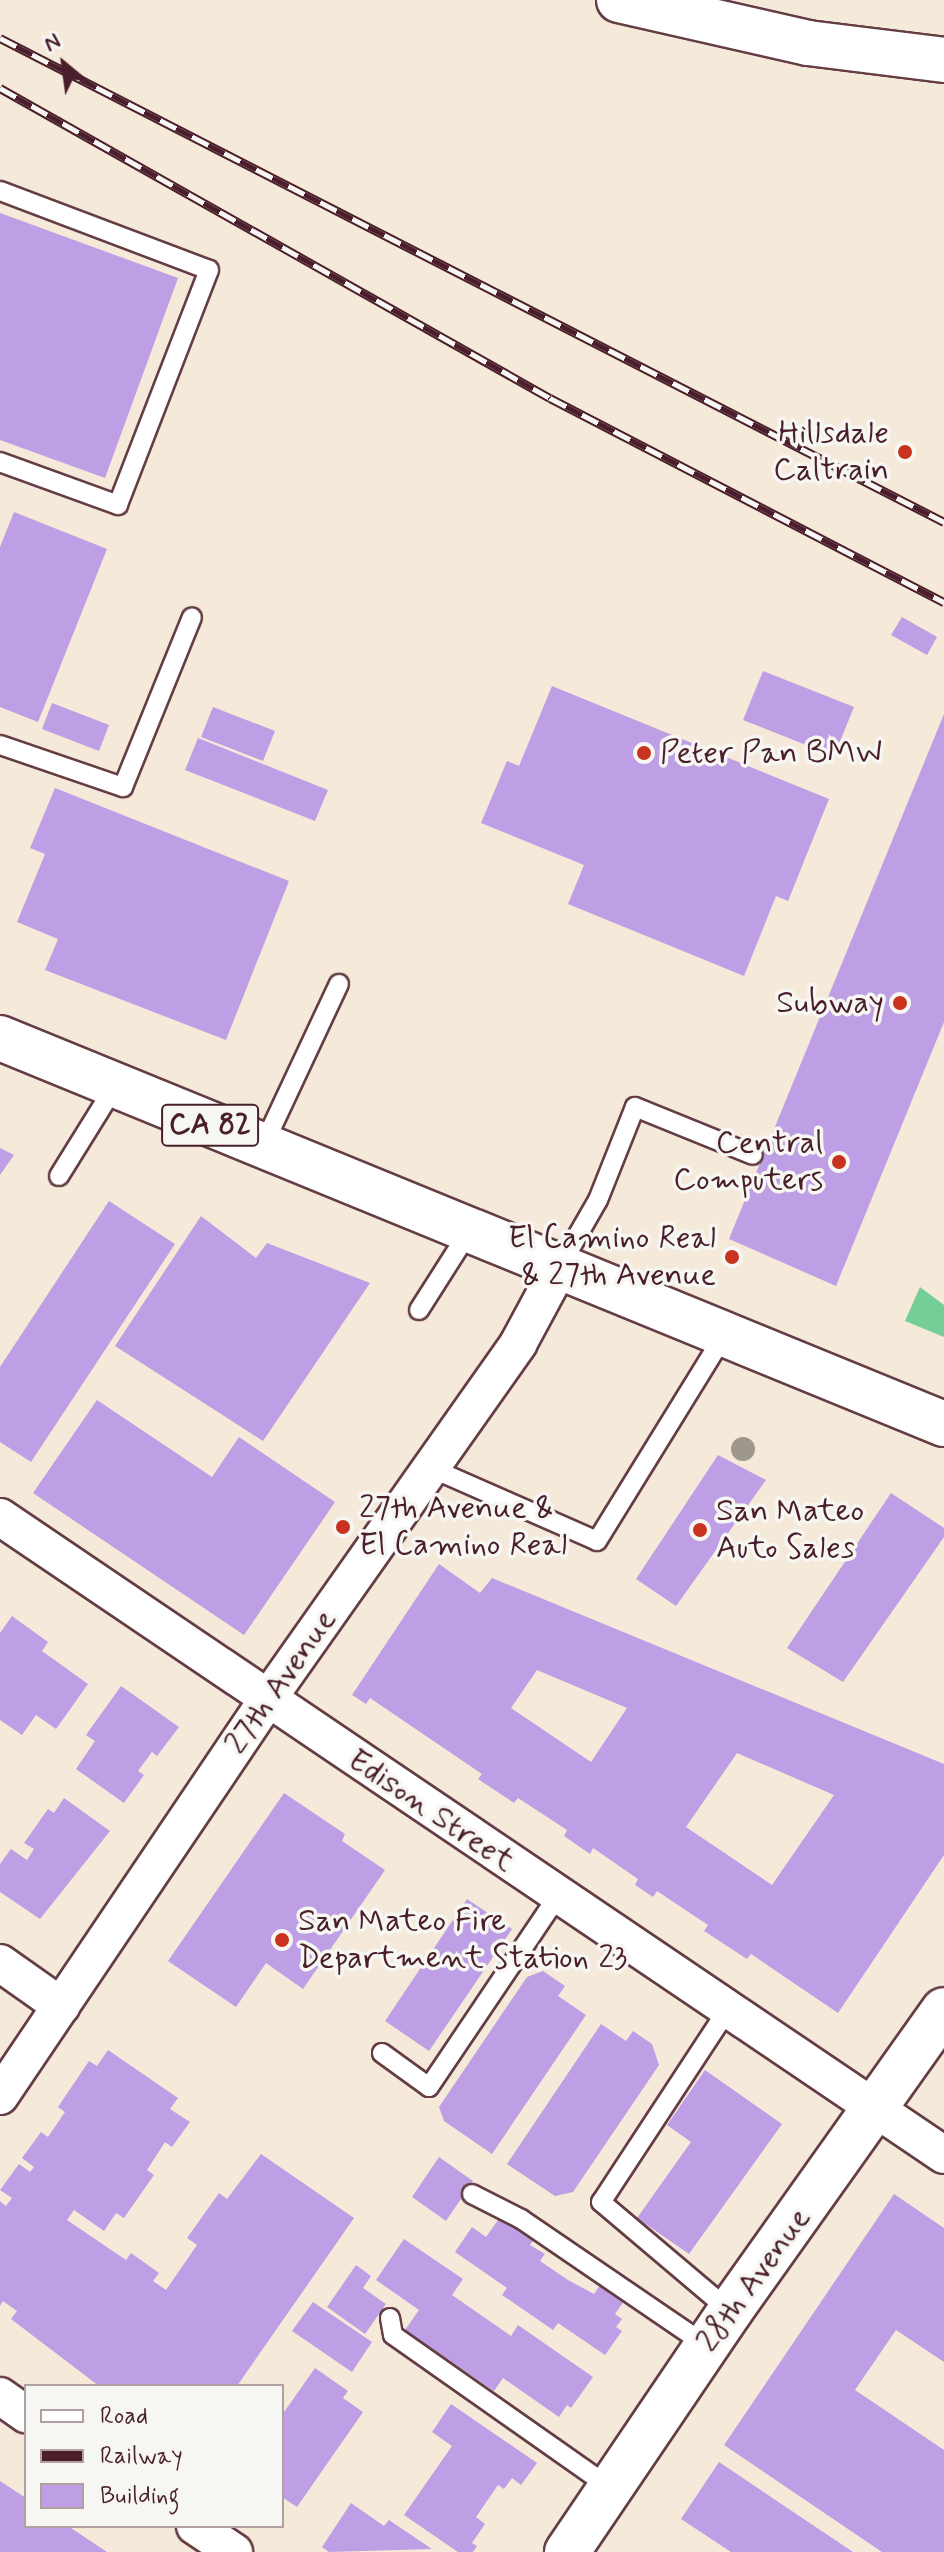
<!DOCTYPE html>
<style>
body{margin:0}
#map{position:relative;width:944px;height:2552px;overflow:hidden;background:#f5e9d9;font-family:Mynerve,sans-serif}
div>[style]{position:absolute}
.green>*{inset:0;background:#75ce95}
.building>*{inset:0;background:#be9ee4}
.roads{filter:drop-shadow(2px 0 #643d45) drop-shadow(-2px 0 #643d45) drop-shadow(0 2px #643d45) drop-shadow(0 -2px #643d45)}
.service>*{height:18px;margin:-9px;padding:0 9px;transform-origin:9px;border-radius:9px;background:#fff}
.minor>*{height:36px;margin:-18px;padding:0 18px;transform-origin:18px;border-radius:18px;background:#fff}
.tertiary>*{height:44px;margin:-22px;padding:0 22px;transform-origin:22px;border-radius:22px;background:#fff}
.primary>*{height:44px;margin:-22px;padding:0 22px;transform-origin:22px;border-radius:22px;background:#fff}
.rail>*{height:9px;margin-top:-4.5px;transform-origin:0;background:repeating-linear-gradient(90deg,#f6f6f2 0 18px,#4a1f2b 0 36px);box-sizing:border-box;border-block:2px solid #4a1f2b}
.trees>*{width:24px;height:24px;margin:-12px;border-radius:50%;background:#9e978b}
.dots>*{width:22px;height:22px;translate:-50% -50%;box-sizing:border-box;border:4px solid #f6f6f2;border-radius:50%}
span{translate:-50% -50%;white-space:nowrap;text-align:center;line-height:1.15;-webkit-text-stroke:7px #f6f6f2;paint-order:stroke}
.shield-label span{padding:2px 6px;background:#f6f6f2;border:2px solid;border-radius:6px;-webkit-text-stroke-width:0}
.shield-label{font-size:30px;color:#4a1f2b;font-weight:700}
.poi-label{font-size:32px;color:#4a1f2b}
.right{translate:-100% -50%;text-align:right}
.left{translate:0 -50%;text-align:left}
.street-label{font-size:32px;color:#4a1f2b}
.legend{position:absolute;left:24px;top:2384px;width:260px;height:144px;box-sizing:border-box;background:#f6f6f2;border:2px solid #b1a0a2;margin:0;padding:10px 14px;list-style:none;font-size:24px;color:#4a1f2b}
.legend li{display:flex;align-items:center;gap:16px;height:40px}
.legend b{width:40px;border:2px solid #b1a0a2}
.north{position:absolute;left:24px;top:24px;width:80px;height:80px;-webkit-text-stroke:6px #f6f6f2;paint-order:stroke;rotate:331deg;font-size:22px;font-weight:700;line-height:32px;text-align:center;color:#4a1f2b}
.north::after{content:'';display:block;margin:auto;width:28px;height:36px;background:#4a1f2b;clip-path:polygon(50% 0,100% 100%,50% 72%,0 100%)}
</style>
<div id="map">
<div class="green">
<div style="clip-path:polygon(920px 1287px,944px 1305px,944px 1337px,905px 1321px)"></div>
</div>
<div class="building">
<div style="clip-path:polygon(0 213px,178px 278px,105px 478px,0 440px)"></div>
<div style="clip-path:polygon(14px 512px,107px 549px,38px 722px,0 707px,0 547px)"></div>
<div style="clip-path:polygon(902px 617px,937px 637px,927px 655px,891px 635px)"></div>
<div style="clip-path:polygon(763px 671px,854px 707px,834px 756px,743px 720px)"></div>
<div style="clip-path:polygon(552px 686px,829px 799px,788px 901px,776px 896px,744px 976px,568px 904px,584px 865px,481px 823px,507px 761px,519px 766px)"></div>
<div style="clip-path:polygon(52px 703px,109px 725px,99px 751px,42px 729px)"></div>
<div style="clip-path:polygon(213px 707px,275px 731px,263px 761px,201px 737px)"></div>
<div style="clip-path:polygon(944px 714px,944px 1022px,836px 1286px,729px 1239px)"></div>
<div style="clip-path:polygon(198px 738px,328px 790px,315px 821px,185px 770px)"></div>
<div style="clip-path:polygon(55px 788px,289px 881px,226px 1040px,45px 970px,58px 939px,17px 922px,45px 854px,30px 848px)"></div>
<div style="clip-path:polygon(0 1148px,14px 1155px,0 1175px)"></div>
<div style="clip-path:polygon(109px 1201px,175px 1244px,31px 1462px,0 1442px,0 1367px)"></div>
<div style="clip-path:polygon(201px 1216px,256px 1258px,267px 1243px,370px 1283px,263px 1441px,115px 1346px)"></div>
<div style="clip-path:polygon(97px 1400px,212px 1477px,239px 1437px,335px 1502px,244px 1635px,33px 1493px)"></div>
<div style="clip-path:polygon(718px 1455px,766px 1480px,676px 1606px,636px 1579px)"></div>
<div style="clip-path:polygon(891px 1493px,944px 1528px,944px 1537px,843px 1682px,787px 1648px)"></div>
<div style="clip-path:polygon(evenodd,439px 1564px,480px 1593px,492px 1578px,944px 1764px,944px 1855px,838px 2013px,751px 1954px,747px 1959px,704px 1931px,708px 1925px,657px 1891px,653px 1897px,635px 1885px,638px 1879px,593px 1848px,590px 1854px,564px 1836px,567px 1830px,518px 1798px,514px 1803px,478px 1779px,482px 1774px,370px 1698px,366px 1704px,352px 1695px,439px 1564px,537px 1670px,627px 1708px,591px 1762px,511px 1708px,537px 1670px,439px 1564px,737px 1753px,834px 1795px,772px 1885px,686px 1827px,737px 1753px)"></div>
<div style="clip-path:polygon(12px 1616px,48px 1642px,42px 1651px,88px 1684px,56px 1729px,36px 1715px,22px 1735px,0 1720px,0 1633px)"></div>
<div style="clip-path:polygon(121px 1686px,179px 1727px,157px 1756px,152px 1752px,138px 1771px,144px 1775px,124px 1803px,76px 1769px,95px 1741px,86px 1735px)"></div>
<div style="clip-path:polygon(284px 1793px,345px 1834px,342px 1841px,385px 1870px,303px 1989px,266px 1963px,236px 2007px,168px 1961px)"></div>
<div style="clip-path:polygon(64px 1798px,110px 1831px,40px 1919px,0 1892px,0 1864px,11px 1849px,27px 1860px,34px 1849px,24px 1843px,48px 1809px,54px 1813px)"></div>
<div style="clip-path:polygon(467px 1899px,512px 1929px,429px 2051px,385px 2021px)"></div>
<div style="clip-path:polygon(543px 1971px,565px 1986px,558px 1996px,586px 2015px,492px 2154px,444px 2121px,439px 2107px,527px 1977px)"></div>
<div style="clip-path:polygon(601px 2024px,626px 2041px,633px 2031px,652px 2044px,659px 2065px,573px 2192px,555px 2196px,507px 2164px)"></div>
<div style="clip-path:polygon(108px 2050px,178px 2098px,170px 2109px,190px 2122px,172px 2147px,165px 2142px,147px 2170px,154px 2175px,124px 2218px,116px 2213px,104px 2231px,74px 2210px,67px 2220px,126px 2260px,131px 2253px,159px 2273px,153px 2281px,166px 2290px,197px 2245px,187px 2238px,219px 2193px,227px 2199px,261px 2154px,354px 2218px,237px 2386px,99px 2386px,11px 2319px,17px 2311px,3px 2301px,0 2306px,0 2201px,6px 2206px,12px 2198px,0 2190px,19px 2164px,30px 2172px,34px 2167px,22px 2158px,41px 2132px,48px 2137px,65px 2112px,58px 2107px,89px 2061px,97px 2066px)"></div>
<div style="clip-path:polygon(705px 2070px,782px 2124px,689px 2254px,637px 2218px,691px 2142px,667px 2125px)"></div>
<div style="clip-path:polygon(439px 2157px,473px 2181px,446px 2221px,412px 2197px)"></div>
<div style="clip-path:polygon(894px 2194px,944px 2228px,944px 2362px,896px 2330px,855px 2390px,944px 2450px,944px 2552px,882px 2552px,724px 2445px)"></div>
<div style="clip-path:polygon(503px 2213px,536px 2236px,530px 2245px,545px 2254px,540px 2261px,568px 2280px,594px 2294px,603px 2281px,627px 2297px,615px 2314px,622px 2319px,616px 2327px,622px 2331px,605px 2355px,558px 2323px,553px 2330px,502px 2295px,507px 2288px,455px 2252px,472px 2227px,486px 2237px)"></div>
<div style="clip-path:polygon(404px 2239px,463px 2279px,452px 2295px,511px 2336px,518px 2325px,593px 2377px,571px 2408px,567px 2405px,559px 2417px,503px 2378px,494px 2391px,405px 2330px,419px 2310px,376px 2280px)"></div>
<div style="clip-path:polygon(356px 2265px,371px 2276px,363px 2288px,386px 2304px,365px 2334px,327px 2307px)"></div>
<div style="clip-path:polygon(313px 2302px,372px 2342px,352px 2372px,292px 2331px)"></div>
<div style="clip-path:polygon(315px 2368px,348px 2391px,343px 2398px,363px 2412px,297px 2507px,282px 2497px,282px 2415px)"></div>
<div style="clip-path:polygon(451px 2404px,537px 2463px,521px 2485px,512px 2478px,504px 2489px,498px 2485px,476px 2517px,485px 2524px,472px 2543px,477px 2546px,473px 2552px,458px 2552px,404px 2515px,452px 2446px,432px 2432px)"></div>
<div style="clip-path:polygon(719px 2462px,853px 2552px,731px 2552px,681px 2519px)"></div>
<div style="clip-path:polygon(0 2481px,26px 2498px,26px 2526px,68px 2526px,107px 2552px,0 2552px)"></div>
<div style="clip-path:polygon(351px 2503px,384px 2526px,389px 2520px,432px 2549px,329px 2552px,322px 2547px)"></div>
</div>
<div class="roads">
<div class="service">
<div style="left:0;top:191px;width:223px;rotate:20.7deg"></div>
<div style="left:209px;top:270px;width:252px;rotate:111.2deg"></div>
<div style="left:118px;top:505px;width:126px;rotate:-160deg"></div>
<div style="left:0;top:745px;width:130px;rotate:18.9deg"></div>
<div style="left:123px;top:787px;width:183px;rotate:-67.9deg"></div>
<div style="left:263px;top:1146px;width:179px;rotate:-64.9deg"></div>
<div style="left:59px;top:1176px;width:106px;rotate:-58.1deg"></div>
<div style="left:560px;top:1266px;width:76px;rotate:-60.1deg"></div>
<div style="left:598px;top:1200px;width:100px;rotate:-68.3deg"></div>
<div style="left:635px;top:1107px;width:127px;rotate:22.1deg"></div>
<div style="left:419px;top:1310px;width:95px;rotate:-57.5deg"></div>
<div style="left:431px;top:1468px;width:181px;rotate:23.7deg"></div>
<div style="left:597px;top:1541px;width:243px;rotate:-58.3deg"></div>
<div style="left:728px;top:2009px;width:231px;rotate:123.3deg"></div>
<div style="left:601px;top:2202px;width:169px;rotate:40.2deg"></div>
<div style="left:382px;top:2053px;width:58px;rotate:35.9deg"></div>
<div style="left:429px;top:2087px;width:230px;rotate:-56deg"></div>
<div style="left:472px;top:2194px;width:55px;rotate:27deg"></div>
<div style="left:521px;top:2219px;width:224px;rotate:34.3deg"></div>
<div style="left:390px;top:2318px;width:17px;rotate:80deg"></div>
<div style="left:393px;top:2335px;width:266px;rotate:35.1deg"></div>
</div>
<div class="minor">
<div style="left:0;top:1517px;width:1139px;rotate:34.05deg"></div>
<div style="left:0;top:1963px;width:75px;rotate:35.2deg"></div>
<div style="left:0;top:2096px;width:478px;rotate:-56deg"></div>
<div style="left:267px;top:1700px;width:436px;rotate:-54.8deg"></div>
<div style="left:518px;top:1344px;width:89px;rotate:-61.7deg"></div>
<div style="left:0;top:2396px;width:32px;rotate:35deg"></div>
<div style="left:195px;top:2526px;width:47px;rotate:33.7deg"></div>
</div>
<div class="tertiary">
<div style="left:619px;top:0;width:194px;rotate:12.8deg"></div>
<div style="left:808px;top:43px;width:137px;rotate:7.1deg"></div>
<div style="left:567px;top:2552px;width:291px;rotate:-55.9deg"></div>
<div style="left:730px;top:2311px;width:369px;rotate:-54.6deg"></div>
</div>
<div class="primary">
<div style="left:0;top:1038px;width:1020px;rotate:22.24deg"></div>
</div>
</div>
<div class="rail">
<div style="left:0;top:38px;width:1061px;rotate:27.14deg"></div>
<div style="left:0;top:88px;width:631px;rotate:29.41deg"></div>
<div style="left:550px;top:398px;width:444px;rotate:27.4deg"></div>
</div>
<div class="trees">
<div style="left:743px;top:1449px"></div>
</div>
<div class="dots">
<div style="left:905px;top:452px;background:#c8321e"></div>
<div style="left:644px;top:753px;background:#c8321e"></div>
<div style="left:900px;top:1003px;background:#c8321e"></div>
<div style="left:839px;top:1162px;background:#c8321e"></div>
<div style="left:732px;top:1257px;background:#c8321e"></div>
<div style="left:343px;top:1527px;background:#c8321e"></div>
<div style="left:700px;top:1530px;background:#c8321e"></div>
<div style="left:282px;top:1940px;background:#c8321e"></div>
</div>
<div class="shield-label">
<span style="left:210px;top:1125px">CA 82</span>
</div>
<div class="poi-label">
<span class="right" style="left:889px;top:452px">Hillsdale<br>Caltrain</span>
<span class="left" style="left:660px;top:753px">Peter Pan BMW</span>
<span class="right" style="left:884px;top:1003px">Subway</span>
<span class="right" style="left:823px;top:1162px">Central<br>Computers</span>
<span class="right" style="left:716px;top:1257px">El Camino Real<br>&amp; 27th Avenue</span>
<span class="left" style="left:359px;top:1527px">27th Avenue &amp;<br>El Camino Real</span>
<span class="left" style="left:716px;top:1530px">San Mateo<br>Auto Sales</span>
<span class="left" style="left:298px;top:1940px">San Mateo Fire<br>Department Station 23</span>
</div>
<div class="street-label">
<span style="left:281px;top:1682px;rotate:-55deg">27th Avenue</span>
<span style="left:431px;top:1811px;rotate:34deg">Edison Street</span>
<span style="left:754px;top:2280px;rotate:-54deg">28th Avenue</span>
</div>
<ul class="legend">
<li><b style="height:10px;background:#fff"></b>Road</li>
<li><b style="height:10px;background:#4a1f2b"></b>Railway</li>
<li><b style="height:22px;background:#be9ee4"></b>Building</li>
</ul>
<div class="north">N</div>
</div>
